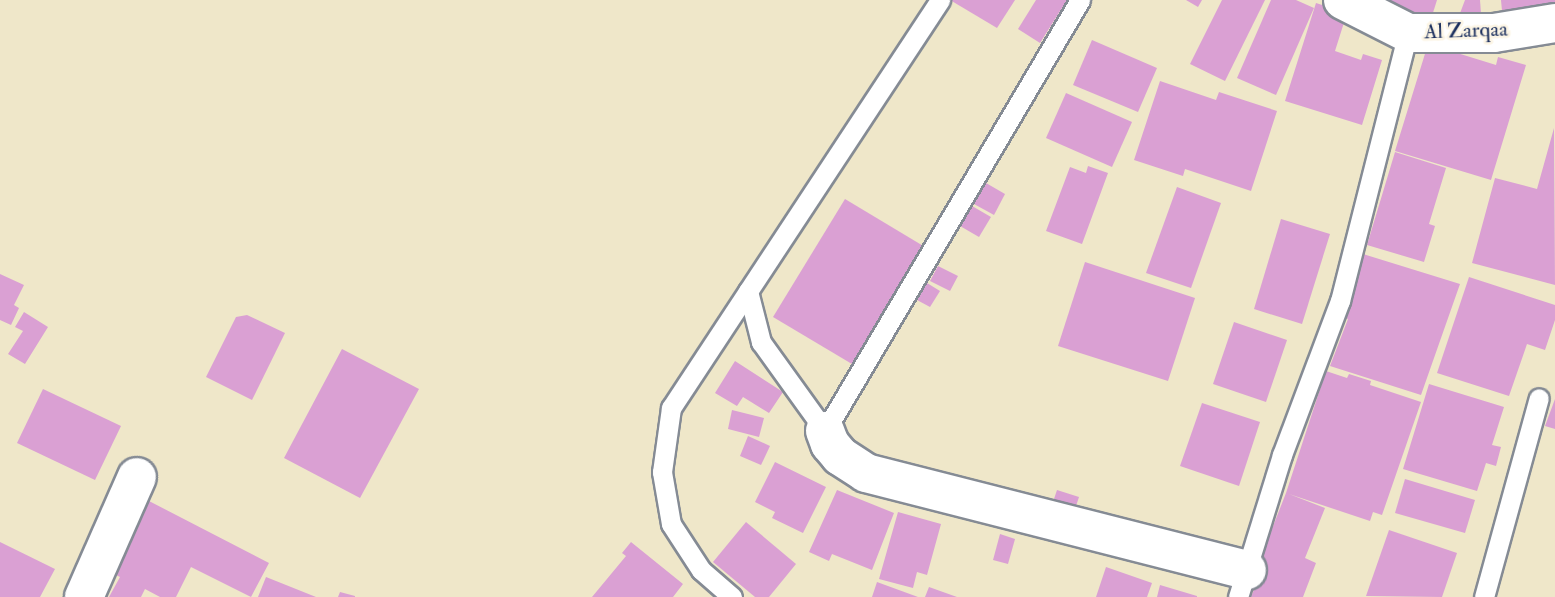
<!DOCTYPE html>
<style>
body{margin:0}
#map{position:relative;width:1555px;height:597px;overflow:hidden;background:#efe7c9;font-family:"IM FELL Double Pica",serif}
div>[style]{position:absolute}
.building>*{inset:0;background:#daa0d3}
.roads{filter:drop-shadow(2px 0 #858b94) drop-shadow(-2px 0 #858b94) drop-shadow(0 2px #858b94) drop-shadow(0 -2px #858b94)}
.service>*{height:19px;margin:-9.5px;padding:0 9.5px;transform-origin:9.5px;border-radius:9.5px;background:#fff}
.minor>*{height:38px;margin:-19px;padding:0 19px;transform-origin:19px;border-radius:19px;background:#fff}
span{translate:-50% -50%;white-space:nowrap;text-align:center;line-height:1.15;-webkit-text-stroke:5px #fcf5e5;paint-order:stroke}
.street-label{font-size:21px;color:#1b2f5e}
</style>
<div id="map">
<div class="building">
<div style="clip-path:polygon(950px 0,1015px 0,997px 28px)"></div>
<div style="clip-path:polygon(1036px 0,1067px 0,1040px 43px,1018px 29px)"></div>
<div style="clip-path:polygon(1186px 0,1202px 0,1198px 7px)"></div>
<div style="clip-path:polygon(1222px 0,1265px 0,1225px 81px,1190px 64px)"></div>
<div style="clip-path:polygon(1271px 0,1296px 0,1314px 8px,1276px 95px,1237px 78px)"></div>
<div style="clip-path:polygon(1376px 0,1437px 0,1431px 19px)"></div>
<div style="clip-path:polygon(1465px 0,1480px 0,1481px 14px,1459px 16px)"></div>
<div style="clip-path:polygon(1501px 0,1555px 0,1555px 6px,1502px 11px)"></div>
<div style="clip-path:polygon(1316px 3px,1347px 13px,1335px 51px,1361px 60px,1363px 54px,1382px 60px,1362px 125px,1285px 101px)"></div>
<div style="clip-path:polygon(1092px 40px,1157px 68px,1138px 112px,1073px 85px)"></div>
<div style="clip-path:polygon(1428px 44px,1496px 65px,1498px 57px,1526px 65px,1491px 180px,1395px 151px)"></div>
<div style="clip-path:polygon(1160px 81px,1216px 100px,1219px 92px,1277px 111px,1251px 191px,1185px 169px,1183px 176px,1134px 160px)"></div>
<div style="clip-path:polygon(1066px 93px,1132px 122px,1112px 167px,1046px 138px)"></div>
<div style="clip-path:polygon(1554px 128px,1555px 285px,1472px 263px,1495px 178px,1537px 189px)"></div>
<div style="clip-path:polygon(1395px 152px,1446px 168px,1429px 224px,1435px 226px,1424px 262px,1367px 245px)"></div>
<div style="clip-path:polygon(1088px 166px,1108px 173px,1082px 244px,1046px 231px,1070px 167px,1086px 173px)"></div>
<div style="clip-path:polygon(986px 183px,1005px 194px,994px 215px,974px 204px)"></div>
<div style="clip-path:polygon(1177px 187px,1221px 203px,1191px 288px,1146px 273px)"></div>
<div style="clip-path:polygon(845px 199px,925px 247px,857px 367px,773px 317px)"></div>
<div style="clip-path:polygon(972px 206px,991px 217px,979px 237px,960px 226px)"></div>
<div style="clip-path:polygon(1281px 219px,1330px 234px,1302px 324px,1254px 309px)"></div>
<div style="clip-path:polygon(1363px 254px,1460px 284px,1421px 395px,1330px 366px,1348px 319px,1343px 317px)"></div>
<div style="clip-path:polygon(1085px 262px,1195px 298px,1168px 381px,1058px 346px)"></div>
<div style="clip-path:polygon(938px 266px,958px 276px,950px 291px,930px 281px)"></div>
<div style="clip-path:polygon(0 274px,24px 285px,14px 305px,19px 308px,11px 325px,0 320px)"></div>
<div style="clip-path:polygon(1469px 277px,1555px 305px,1555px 320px,1545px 350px,1527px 344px,1509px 396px,1437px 373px)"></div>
<div style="clip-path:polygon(927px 283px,940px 291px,930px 307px,917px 300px)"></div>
<div style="clip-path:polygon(24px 312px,48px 327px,25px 364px,8px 354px,23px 331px,15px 327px)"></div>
<div style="clip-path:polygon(247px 315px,285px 333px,252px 400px,206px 377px,236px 317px)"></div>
<div style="clip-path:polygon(1234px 322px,1287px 340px,1266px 402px,1213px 384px)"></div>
<div style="clip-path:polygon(342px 349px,419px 389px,360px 498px,284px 458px)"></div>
<div style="clip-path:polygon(735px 361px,783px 392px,769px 413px,743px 397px,737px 406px,715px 393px)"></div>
<div style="clip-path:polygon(1326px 371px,1347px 378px,1349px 374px,1371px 381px,1370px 385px,1421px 402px,1382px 515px,1373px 512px,1370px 521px,1289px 494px,1325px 508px,1305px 558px,1316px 563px,1303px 597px,1251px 597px,1255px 587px,1250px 585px,1286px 493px)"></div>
<div style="clip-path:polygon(1429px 384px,1504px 407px,1492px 445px,1501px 447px,1496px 466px,1486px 463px,1477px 491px,1403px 469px)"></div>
<div style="clip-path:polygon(43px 389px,121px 426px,95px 480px,17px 443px)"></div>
<div style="clip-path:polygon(1555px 399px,1555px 429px,1545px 426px)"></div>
<div style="clip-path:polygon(1202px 403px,1260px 422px,1239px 486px,1180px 466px)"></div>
<div style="clip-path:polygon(732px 410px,764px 418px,759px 437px,728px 429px)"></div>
<div style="clip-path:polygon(748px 436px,770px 446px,761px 465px,740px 456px)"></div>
<div style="clip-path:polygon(775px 462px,826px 487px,803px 533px,772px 518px,775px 512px,755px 502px)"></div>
<div style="clip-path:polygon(1405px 479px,1475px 500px,1465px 533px,1395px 513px)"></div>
<div style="clip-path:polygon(837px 490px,894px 513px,872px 570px,832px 554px,829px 561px,809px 552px)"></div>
<div style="clip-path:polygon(1057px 490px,1079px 497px,1072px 518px,1050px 511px)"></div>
<div style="clip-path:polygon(149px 501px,269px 563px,251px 597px,191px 567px,176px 597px,160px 597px,145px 589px,141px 597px,109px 597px,120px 577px,112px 573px)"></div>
<div style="clip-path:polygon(898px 512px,941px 524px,927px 575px,917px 572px,913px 588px,879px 579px)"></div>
<div style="clip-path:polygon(746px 522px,796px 564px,769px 597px,755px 597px,713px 562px)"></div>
<div style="clip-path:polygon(1389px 530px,1457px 553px,1442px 597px,1366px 596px)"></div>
<div style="clip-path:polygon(1000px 534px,1015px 539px,1008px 564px,993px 560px)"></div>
<div style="clip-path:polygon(0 542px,55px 569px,40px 597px,0 597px)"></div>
<div style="clip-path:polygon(631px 542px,683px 584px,673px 597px,592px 597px,626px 556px,622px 553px)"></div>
<div style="clip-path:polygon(1106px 567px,1152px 583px,1147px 597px,1096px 597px)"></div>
<div style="clip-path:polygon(266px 577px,316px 597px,258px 597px)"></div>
<div style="clip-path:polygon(877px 582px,918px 597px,872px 597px)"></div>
<div style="clip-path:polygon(1160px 585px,1197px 596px,1197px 597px,1157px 597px)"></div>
<div style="clip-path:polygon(929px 587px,957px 597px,925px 597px)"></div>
<div style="clip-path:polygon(340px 592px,355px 596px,355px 597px,338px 597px)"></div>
</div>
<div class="roads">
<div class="service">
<div style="left:748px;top:291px;width:53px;rotate:75.7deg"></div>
<div style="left:761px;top:342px;width:110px;rotate:54.3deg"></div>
<div style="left:825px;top:431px;width:501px;rotate:-59.39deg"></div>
<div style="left:732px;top:597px;width:41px;rotate:-138.9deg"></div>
<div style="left:701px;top:570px;width:55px;rotate:-123.1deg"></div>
<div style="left:671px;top:524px;width:53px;rotate:-99.8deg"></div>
<div style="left:662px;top:472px;width:65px;rotate:-82deg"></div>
<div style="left:671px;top:408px;width:489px;rotate:-56.6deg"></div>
<div style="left:1238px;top:597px;width:149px;rotate:-72.8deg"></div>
<div style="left:1282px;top:455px;width:165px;rotate:-69.4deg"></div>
<div style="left:1340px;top:301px;width:276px;rotate:-75.8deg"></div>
<div style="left:1484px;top:597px;width:206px;rotate:-74.6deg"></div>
</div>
<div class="minor">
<div style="left:1343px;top:0;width:73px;rotate:26.9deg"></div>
<div style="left:1408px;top:33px;width:86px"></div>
<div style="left:1494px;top:33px;width:62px;rotate:-9.3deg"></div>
<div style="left:825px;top:431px;width:14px;rotate:69deg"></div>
<div style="left:830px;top:444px;width:16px;rotate:50deg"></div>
<div style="left:840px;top:456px;width:31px;rotate:33deg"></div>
<div style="left:866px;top:473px;width:393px;rotate:14.3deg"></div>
<div style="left:84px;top:597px;width:131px;rotate:-66.2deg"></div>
</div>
</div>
<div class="street-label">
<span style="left:1466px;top:31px;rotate:-2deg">Al Zarqaa</span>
</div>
</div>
